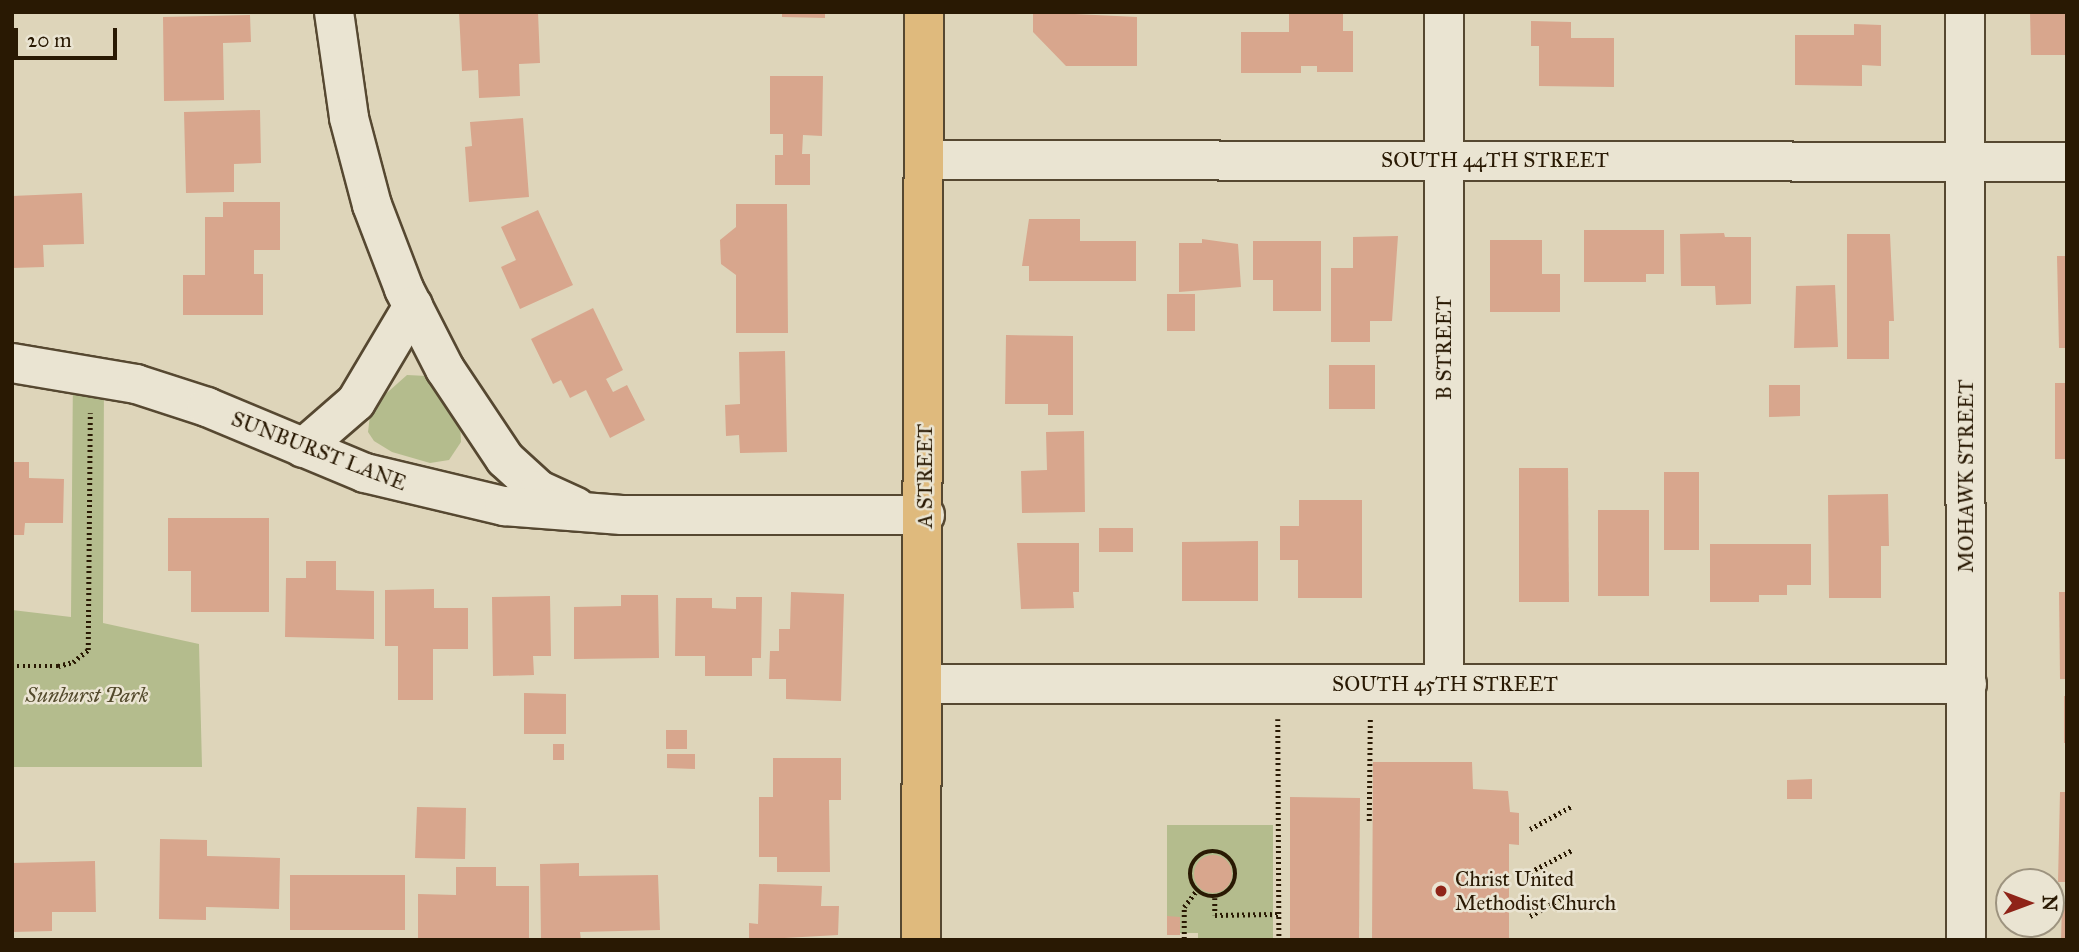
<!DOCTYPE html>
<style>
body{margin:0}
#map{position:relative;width:2079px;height:952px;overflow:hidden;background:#ded5ba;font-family:"IM FELL Great Primer",serif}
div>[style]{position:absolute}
.green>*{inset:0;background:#b4bc8d}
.building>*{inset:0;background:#d8a68d}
.round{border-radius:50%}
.path>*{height:4.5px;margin-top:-2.25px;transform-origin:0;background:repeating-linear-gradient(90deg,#291903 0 2px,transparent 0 5.5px)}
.path>.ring{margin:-2.25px;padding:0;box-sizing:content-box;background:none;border:4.5px solid #291903;border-radius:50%}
.roads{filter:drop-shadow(2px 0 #564831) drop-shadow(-2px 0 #564831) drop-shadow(0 2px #564831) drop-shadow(0 -2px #564831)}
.minor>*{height:38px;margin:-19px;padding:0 19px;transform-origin:19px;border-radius:19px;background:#eae4d2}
.major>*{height:38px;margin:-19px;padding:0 19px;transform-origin:19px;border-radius:19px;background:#dfba7d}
.dots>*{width:19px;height:19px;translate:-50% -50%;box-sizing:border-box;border:4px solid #eae4d2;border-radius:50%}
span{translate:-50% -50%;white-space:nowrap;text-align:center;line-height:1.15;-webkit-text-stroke:5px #eae4d2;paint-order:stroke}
.street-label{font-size:21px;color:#291903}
.park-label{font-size:21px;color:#534a2c;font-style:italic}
.poi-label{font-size:21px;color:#291903}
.left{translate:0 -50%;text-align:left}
.frame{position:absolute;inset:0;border:14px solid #291903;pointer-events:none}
.north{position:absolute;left:1995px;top:868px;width:70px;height:70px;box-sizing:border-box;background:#eae4d2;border:2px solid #9d937f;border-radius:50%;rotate:90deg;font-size:19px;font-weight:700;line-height:28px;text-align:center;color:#291903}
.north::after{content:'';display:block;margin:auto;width:24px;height:32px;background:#8f2418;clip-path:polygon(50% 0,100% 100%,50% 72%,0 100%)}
.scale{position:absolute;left:14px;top:28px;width:103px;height:32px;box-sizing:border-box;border:4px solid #291903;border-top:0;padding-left:9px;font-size:21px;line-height:24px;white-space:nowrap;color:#291903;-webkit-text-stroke:5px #eae4d2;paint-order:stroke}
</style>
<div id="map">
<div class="green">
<div style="clip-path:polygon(73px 370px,104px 377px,103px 623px,199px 644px,202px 767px,12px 767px,12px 610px,71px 617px)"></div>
<div style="clip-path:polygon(407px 375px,427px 376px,460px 419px,461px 442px,449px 460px,430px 463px,392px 452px,374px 441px,368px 432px,371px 407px)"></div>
<div style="clip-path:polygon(1167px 825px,1273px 825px,1273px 940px,1198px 940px,1198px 933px,1167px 933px)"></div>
</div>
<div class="building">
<div style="clip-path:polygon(459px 12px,538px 12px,540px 63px,519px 64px,520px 96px,479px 98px,478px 70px,462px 71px)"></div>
<div style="clip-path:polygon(782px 12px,825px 12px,825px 18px,782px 17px)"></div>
<div style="clip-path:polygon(1033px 12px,1137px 17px,1137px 66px,1066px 66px,1033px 32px)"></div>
<div style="clip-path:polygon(1289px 12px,1343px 12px,1343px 31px,1353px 31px,1353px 72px,1317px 72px,1317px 66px,1301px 66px,1301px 73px,1241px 73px,1241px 32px,1289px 32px)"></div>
<div style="clip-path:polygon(2030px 12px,2067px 12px,2067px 55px,2031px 55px)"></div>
<div style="clip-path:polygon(250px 15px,251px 42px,223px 43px,224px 100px,164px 101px,163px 17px)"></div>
<div style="clip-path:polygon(1531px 21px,1571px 22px,1571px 38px,1614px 38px,1614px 87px,1539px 86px,1539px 46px,1531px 46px)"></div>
<div style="clip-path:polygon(1854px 24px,1881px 25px,1881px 66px,1862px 65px,1862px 86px,1795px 85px,1795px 35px,1854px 35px)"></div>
<div style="clip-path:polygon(770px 76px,823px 76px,822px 136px,803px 135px,802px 154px,810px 154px,810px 185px,775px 185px,775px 155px,783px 155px,783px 134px,770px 134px)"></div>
<div style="clip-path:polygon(260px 110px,261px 163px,234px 164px,234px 192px,186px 193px,184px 112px)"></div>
<div style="clip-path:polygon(523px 118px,529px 197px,469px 202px,465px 147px,472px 146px,470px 122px)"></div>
<div style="clip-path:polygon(82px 193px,84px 244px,43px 245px,44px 267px,12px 268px,12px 196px)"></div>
<div style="clip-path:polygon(223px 202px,280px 202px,280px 250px,254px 250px,254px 274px,263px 274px,263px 315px,183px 315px,183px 275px,205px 275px,205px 217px,223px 217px)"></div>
<div style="clip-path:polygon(736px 204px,787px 204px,788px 333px,736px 333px,736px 275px,721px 264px,720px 240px,736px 227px)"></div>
<div style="clip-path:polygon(538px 210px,573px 285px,520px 309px,501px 267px,516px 260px,501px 227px)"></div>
<div style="clip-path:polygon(1029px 219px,1080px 219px,1080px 241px,1136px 241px,1136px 281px,1029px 281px,1029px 266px,1022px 266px)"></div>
<div style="clip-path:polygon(1584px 230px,1664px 230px,1664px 274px,1646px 274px,1646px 282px,1584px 282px)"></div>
<div style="clip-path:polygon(1724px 233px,1725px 237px,1751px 237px,1751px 304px,1716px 305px,1715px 286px,1681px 286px,1680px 234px)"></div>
<div style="clip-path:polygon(1847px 234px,1890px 234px,1894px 321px,1889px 321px,1889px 359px,1847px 359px)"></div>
<div style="clip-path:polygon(1398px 236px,1392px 321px,1370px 321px,1370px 342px,1331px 342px,1331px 268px,1353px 268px,1353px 237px)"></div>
<div style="clip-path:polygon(1202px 239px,1238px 244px,1241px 287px,1179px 292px,1179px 243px,1202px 243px)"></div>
<div style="clip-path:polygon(1490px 240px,1542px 240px,1542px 274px,1560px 274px,1560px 312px,1490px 312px)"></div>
<div style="clip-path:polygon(1253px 241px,1321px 241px,1321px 311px,1273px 311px,1273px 280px,1253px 280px)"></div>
<div style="clip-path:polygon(2057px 256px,2067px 256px,2067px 348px,2059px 348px)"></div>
<div style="clip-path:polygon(1835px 285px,1838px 347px,1794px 348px,1796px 286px)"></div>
<div style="clip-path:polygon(1167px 294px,1195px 294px,1195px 331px,1167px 331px)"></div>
<div style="clip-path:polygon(593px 308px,623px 370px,606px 379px,613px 392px,627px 385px,645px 420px,610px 438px,586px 390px,570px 398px,561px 380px,553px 384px,531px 339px)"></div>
<div style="clip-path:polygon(1006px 335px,1073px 336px,1073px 415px,1048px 415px,1048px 404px,1005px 404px)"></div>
<div style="clip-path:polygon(785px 351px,787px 452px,740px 453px,739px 435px,726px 436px,725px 405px,740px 404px,739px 352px)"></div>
<div style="clip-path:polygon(1329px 365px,1375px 365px,1375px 409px,1329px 409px)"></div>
<div style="clip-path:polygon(2055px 383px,2067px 383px,2067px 459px,2055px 459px)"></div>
<div style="clip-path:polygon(1769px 385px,1800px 385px,1800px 416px,1769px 417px)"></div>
<div style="clip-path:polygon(1084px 431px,1085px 512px,1022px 513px,1021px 471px,1047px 470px,1046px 432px)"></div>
<div style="clip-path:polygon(12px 462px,29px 462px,29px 478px,64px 479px,63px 523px,25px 523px,24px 535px,12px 535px)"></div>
<div style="clip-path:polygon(1519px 468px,1568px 468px,1569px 602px,1519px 602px)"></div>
<div style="clip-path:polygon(1664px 472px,1699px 472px,1699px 550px,1664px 550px)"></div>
<div style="clip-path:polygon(1888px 494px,1889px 546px,1881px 546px,1881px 598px,1829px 598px,1828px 495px)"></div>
<div style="clip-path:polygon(1299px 500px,1362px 500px,1362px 598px,1298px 598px,1298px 560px,1280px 560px,1280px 526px,1299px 526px)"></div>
<div style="clip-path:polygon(1598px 510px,1649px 510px,1649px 596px,1598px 596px)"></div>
<div style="clip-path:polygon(168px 518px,269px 518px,269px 612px,191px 612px,191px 571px,168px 571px)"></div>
<div style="clip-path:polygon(1099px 528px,1133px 528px,1133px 552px,1099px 552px)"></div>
<div style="clip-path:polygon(1258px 541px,1258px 601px,1182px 601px,1182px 542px)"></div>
<div style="clip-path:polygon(1017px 543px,1079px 543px,1079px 592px,1073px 592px,1074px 608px,1021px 609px)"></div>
<div style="clip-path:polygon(1710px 544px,1811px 544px,1811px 585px,1787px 585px,1787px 595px,1759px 595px,1759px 602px,1710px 602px)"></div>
<div style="clip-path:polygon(306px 561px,336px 561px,336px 590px,374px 591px,374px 639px,285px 637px,286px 578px,306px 578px)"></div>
<div style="clip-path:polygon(434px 589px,434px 608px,468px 608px,468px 649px,433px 649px,433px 700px,398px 700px,398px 646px,385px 646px,385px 590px)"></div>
<div style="clip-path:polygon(791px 592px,844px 594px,841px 701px,786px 699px,786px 679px,769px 679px,770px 651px,779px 651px,779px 629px,790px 629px)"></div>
<div style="clip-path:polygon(2059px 592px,2067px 592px,2067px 679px,2060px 679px)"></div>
<div style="clip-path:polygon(621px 595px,658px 595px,659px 658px,574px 659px,574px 607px,621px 606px)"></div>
<div style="clip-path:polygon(550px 596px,551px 656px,533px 656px,534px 675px,493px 676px,492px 597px)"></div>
<div style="clip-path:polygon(736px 597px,762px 597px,761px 658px,752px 658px,752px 676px,705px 676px,705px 656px,675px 656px,676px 598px,712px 598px,712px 608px,736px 609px)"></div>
<div style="clip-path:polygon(524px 693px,566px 694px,566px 734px,524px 734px)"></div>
<div style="clip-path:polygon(2064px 696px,2067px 696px,2067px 743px,2064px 743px)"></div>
<div style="clip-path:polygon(666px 730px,687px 730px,687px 749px,666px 749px)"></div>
<div style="clip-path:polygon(553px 744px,564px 744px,564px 760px,553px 760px)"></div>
<div style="clip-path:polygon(667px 754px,695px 754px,695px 769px,667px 768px)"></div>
<div style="clip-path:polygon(773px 758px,841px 758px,841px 800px,829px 800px,830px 872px,777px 872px,777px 857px,759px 857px,759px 797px,773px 797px)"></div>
<div style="clip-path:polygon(1373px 762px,1472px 762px,1473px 789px,1508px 791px,1510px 812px,1519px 813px,1519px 845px,1509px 844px,1509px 940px,1372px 940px)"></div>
<div style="clip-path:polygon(1812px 779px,1812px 799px,1787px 799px,1787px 780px)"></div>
<div style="clip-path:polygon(2060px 792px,2067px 792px,2067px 882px,2058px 882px)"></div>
<div style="clip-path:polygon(1290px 797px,1360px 798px,1359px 940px,1290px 940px)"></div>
<div style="clip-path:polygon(417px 807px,466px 808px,465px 859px,415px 858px)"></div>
<div style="clip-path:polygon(160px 839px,207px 840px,207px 856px,280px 858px,279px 909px,206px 907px,206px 920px,159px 919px)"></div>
<div class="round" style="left:1194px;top:855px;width:38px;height:38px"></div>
<div style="clip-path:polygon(95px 861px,96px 912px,52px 912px,52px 931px,12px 932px,12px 863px)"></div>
<div style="clip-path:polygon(579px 863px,579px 876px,658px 875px,660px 930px,580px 932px,581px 940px,541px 940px,540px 864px)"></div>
<div style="clip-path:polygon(456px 867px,496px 867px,496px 886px,529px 886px,529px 940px,418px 938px,418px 894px,456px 895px)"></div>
<div style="clip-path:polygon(290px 875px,405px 875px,405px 930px,290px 930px)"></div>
<div style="clip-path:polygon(759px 884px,822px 886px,821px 906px,839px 906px,838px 935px,749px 940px,749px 923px,758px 924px)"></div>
<div style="clip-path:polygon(2062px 905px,2067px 905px,2067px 940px,2061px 940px)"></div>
<div style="clip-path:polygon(1167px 916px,1180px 917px,1180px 935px,1167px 935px)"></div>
</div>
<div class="path">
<div style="left:12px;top:666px;width:46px"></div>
<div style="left:58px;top:666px;width:16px;rotate:-15deg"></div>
<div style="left:73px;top:662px;width:19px;rotate:-39deg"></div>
<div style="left:88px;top:650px;width:237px;rotate:-89.5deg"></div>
<div style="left:1278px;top:719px;width:221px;rotate:89.7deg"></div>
<div style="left:1369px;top:821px;width:103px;rotate:-89.4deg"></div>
<div style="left:1530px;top:829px;width:48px;rotate:-28.7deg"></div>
<div class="ring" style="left:1190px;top:851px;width:41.5px;height:41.5px"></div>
<div style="left:1530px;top:872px;width:47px;rotate:-27.6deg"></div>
<div style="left:1215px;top:898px;width:17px;rotate:90deg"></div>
<div style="left:1215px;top:915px;width:64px;rotate:-0.9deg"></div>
<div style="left:1530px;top:916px;width:47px;rotate:-29.3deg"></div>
<div style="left:1184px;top:939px;width:32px;rotate:-90deg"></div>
<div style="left:1184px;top:907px;width:20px;rotate:-53deg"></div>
</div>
<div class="roads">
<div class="minor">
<div style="left:334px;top:12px;width:107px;rotate:81.9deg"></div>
<div style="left:349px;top:118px;width:90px;rotate:75.2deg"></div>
<div style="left:372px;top:205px;width:90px;rotate:69.1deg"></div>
<div style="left:404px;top:289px;width:90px;rotate:62.9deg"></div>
<div style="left:445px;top:369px;width:108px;rotate:56.3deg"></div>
<div style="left:505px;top:459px;width:46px;rotate:42.4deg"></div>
<div style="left:539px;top:490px;width:41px;rotate:24.7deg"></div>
<div style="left:1444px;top:12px;width:672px;rotate:90deg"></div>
<div style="left:1965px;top:12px;width:928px;rotate:89.94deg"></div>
<div style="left:924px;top:160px;width:1143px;rotate:0.1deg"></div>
<div style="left:12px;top:363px;width:126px;rotate:9.6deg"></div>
<div style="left:136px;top:384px;width:75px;rotate:17.9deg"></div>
<div style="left:207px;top:407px;width:171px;rotate:22.7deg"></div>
<div style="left:365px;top:473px;width:143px;rotate:13.4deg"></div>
<div style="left:504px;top:506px;width:118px;rotate:4.4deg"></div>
<div style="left:622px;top:515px;width:303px"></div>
<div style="left:303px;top:448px;width:70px;rotate:-41deg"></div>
<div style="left:356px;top:402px;width:112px;rotate:-59.3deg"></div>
<div style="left:924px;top:684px;width:1043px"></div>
</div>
<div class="major">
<div style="left:921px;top:940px;width:928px;rotate:-89.81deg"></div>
</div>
</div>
<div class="dots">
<div style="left:1441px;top:891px;background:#8f2418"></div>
</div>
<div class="street-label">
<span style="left:1495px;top:160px">SOUTH 44TH STREET</span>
<span style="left:1444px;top:348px;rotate:-90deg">B STREET</span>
<span style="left:319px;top:451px;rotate:21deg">SUNBURST LANE</span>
<span style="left:925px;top:476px;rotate:-90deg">A STREET</span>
<span style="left:1966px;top:476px;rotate:-90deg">MOHAWK STREET</span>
<span style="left:1445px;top:684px">SOUTH 45TH STREET</span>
</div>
<div class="park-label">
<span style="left:87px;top:695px">Sunburst Park</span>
</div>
<div class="poi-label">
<span class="left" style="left:1455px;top:891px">Christ United<br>Methodist Church</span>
</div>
<div class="frame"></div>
<div class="north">N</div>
<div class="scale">20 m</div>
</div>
